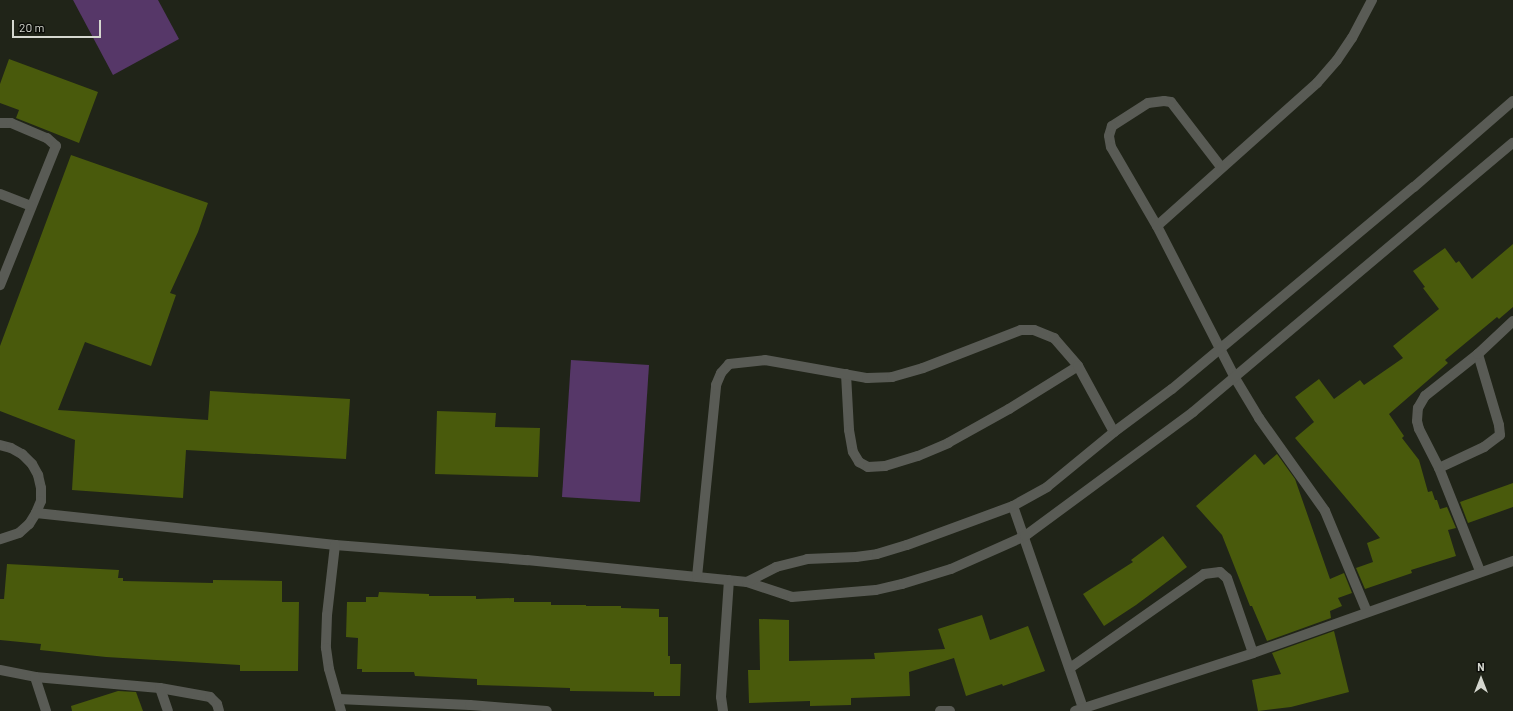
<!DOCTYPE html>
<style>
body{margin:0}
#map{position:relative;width:1513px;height:711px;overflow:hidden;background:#202418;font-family:Barlow,sans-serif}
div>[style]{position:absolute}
.green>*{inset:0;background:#563768}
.building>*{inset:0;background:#495a0c}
.street>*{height:10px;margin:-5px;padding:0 5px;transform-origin:5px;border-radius:5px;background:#595b55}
span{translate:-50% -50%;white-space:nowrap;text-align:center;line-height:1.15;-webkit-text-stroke:3.5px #0b0d08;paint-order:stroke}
.north{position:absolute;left:1461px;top:659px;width:40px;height:40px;-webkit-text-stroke:3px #0b0d08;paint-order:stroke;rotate:0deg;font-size:11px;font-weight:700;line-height:16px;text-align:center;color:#d5d7cf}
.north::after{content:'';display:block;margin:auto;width:14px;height:18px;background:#d5d7cf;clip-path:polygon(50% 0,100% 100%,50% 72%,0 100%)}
.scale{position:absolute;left:12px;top:20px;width:89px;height:18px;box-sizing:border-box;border:2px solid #d5d7cf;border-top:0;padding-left:5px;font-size:12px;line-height:14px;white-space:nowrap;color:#d5d7cf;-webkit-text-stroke:3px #0b0d08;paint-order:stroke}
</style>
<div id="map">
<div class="green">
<div style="clip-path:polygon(73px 0,158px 0,179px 39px,113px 75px)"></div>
<div style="clip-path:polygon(571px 360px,649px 365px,640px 502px,562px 497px)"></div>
</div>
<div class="building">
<div style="clip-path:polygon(9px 59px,98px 92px,79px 143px,16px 118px,19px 110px,0 103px,0 84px)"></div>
<div style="clip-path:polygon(71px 155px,208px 203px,198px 232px,170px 293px,176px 295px,151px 366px,85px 342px,58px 410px,208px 420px,210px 391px,350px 399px,346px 459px,186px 450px,183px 498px,72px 490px,75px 440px,0 411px,0 346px)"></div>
<div style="clip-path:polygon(1513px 244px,1513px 307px,1499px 319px,1497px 317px,1445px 360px,1448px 363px,1389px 414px,1404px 436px,1402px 438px,1419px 460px,1428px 492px,1432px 491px,1435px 500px,1437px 500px,1440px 509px,1447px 507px,1456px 528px,1448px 530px,1456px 556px,1411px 570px,1412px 573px,1365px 589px,1356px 568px,1373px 562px,1367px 543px,1380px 538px,1295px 438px,1314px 422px,1295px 397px,1319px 379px,1334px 399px,1360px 380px,1364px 385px,1403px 358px,1393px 346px,1439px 309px,1423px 288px,1425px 287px,1413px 271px,1445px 248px,1456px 263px,1459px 261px,1472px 279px)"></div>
<div style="clip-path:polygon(437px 411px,496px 413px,495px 427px,540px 428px,538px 477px,435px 474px)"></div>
<div style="clip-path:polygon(1255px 454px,1264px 465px,1277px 454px,1295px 479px,1330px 579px,1344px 573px,1352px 593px,1338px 598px,1342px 606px,1330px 611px,1331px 618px,1267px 641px,1252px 606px,1250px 606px,1222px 535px,1196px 506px)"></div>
<div style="clip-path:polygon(1513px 483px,1513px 507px,1468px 523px,1460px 502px)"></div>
<div style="clip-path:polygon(1163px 536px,1187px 567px,1136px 605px,1104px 626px,1083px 594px,1133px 562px,1131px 560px)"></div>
<div style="clip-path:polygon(7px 564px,119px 570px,118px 578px,123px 578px,123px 581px,213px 583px,213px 580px,282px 581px,282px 602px,299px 602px,298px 671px,240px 671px,240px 665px,106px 657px,40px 650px,41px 644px,0 640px,0 599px,4px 599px)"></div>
<div style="clip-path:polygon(379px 592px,429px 594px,429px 596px,476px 596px,476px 599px,514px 598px,514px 602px,551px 602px,551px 605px,586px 605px,586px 606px,621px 606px,621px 608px,659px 609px,659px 617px,668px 617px,668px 656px,670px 656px,670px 664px,681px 664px,680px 696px,654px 696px,654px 692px,570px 691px,570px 688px,477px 685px,477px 679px,415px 676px,414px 672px,362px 672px,362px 669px,357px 669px,358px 638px,346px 637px,347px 602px,366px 602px,366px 597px,378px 597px)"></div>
<div style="clip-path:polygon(982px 615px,990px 640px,1028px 626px,1045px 671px,1003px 686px,1002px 684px,966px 696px,954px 658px,909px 672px,910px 696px,851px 698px,851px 705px,810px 706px,810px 701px,749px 703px,748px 670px,760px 670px,759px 619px,789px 620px,789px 661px,875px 659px,874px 653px,945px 649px,938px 629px)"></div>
<div style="clip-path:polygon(1334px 631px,1349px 692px,1291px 707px,1258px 711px,1252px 680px,1281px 674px,1272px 653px)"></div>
<div style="clip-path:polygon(118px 691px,136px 692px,143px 711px,72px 711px,71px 706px)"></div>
</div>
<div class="street">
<div style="left:0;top:123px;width:11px"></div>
<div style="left:11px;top:123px;width:39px;rotate:23deg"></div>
<div style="left:47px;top:138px;width:12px;rotate:42deg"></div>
<div style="left:56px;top:146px;width:150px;rotate:111.9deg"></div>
<div style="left:1221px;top:167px;width:82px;rotate:-127.6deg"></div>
<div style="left:1171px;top:102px;width:7px;rotate:-172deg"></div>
<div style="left:1164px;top:101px;width:16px;rotate:173deg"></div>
<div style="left:1148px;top:103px;width:43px;rotate:147.4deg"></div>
<div style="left:1112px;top:126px;width:10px;rotate:107deg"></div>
<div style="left:1109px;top:136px;width:11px;rotate:80deg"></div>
<div style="left:1111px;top:147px;width:91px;rotate:59.8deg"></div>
<div style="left:1157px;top:226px;width:171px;rotate:62.8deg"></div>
<div style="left:1235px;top:378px;width:47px;rotate:59deg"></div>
<div style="left:1259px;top:418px;width:114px;rotate:54.6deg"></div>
<div style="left:1325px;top:511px;width:109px;rotate:67.4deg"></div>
<div style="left:0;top:194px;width:33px;rotate:21deg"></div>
<div style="left:1157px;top:226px;width:215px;rotate:-41.8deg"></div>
<div style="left:1317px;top:83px;width:30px;rotate:-49deg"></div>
<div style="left:1337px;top:60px;width:27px;rotate:-56deg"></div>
<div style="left:1352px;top:38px;width:43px;rotate:-62.2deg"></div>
<div style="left:846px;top:374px;width:56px;rotate:86.9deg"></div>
<div style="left:849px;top:430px;width:22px;rotate:80deg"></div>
<div style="left:853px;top:452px;width:12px;rotate:59deg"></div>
<div style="left:859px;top:462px;width:10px;rotate:29deg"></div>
<div style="left:868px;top:467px;width:17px;rotate:-3deg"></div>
<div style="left:885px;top:466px;width:34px;rotate:-17deg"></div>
<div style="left:918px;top:456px;width:33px;rotate:-23deg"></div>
<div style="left:948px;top:443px;width:70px;rotate:-29.1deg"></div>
<div style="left:1009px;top:409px;width:81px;rotate:-31.9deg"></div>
<div style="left:0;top:445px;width:11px;rotate:15deg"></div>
<div style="left:11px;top:448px;width:13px;rotate:29deg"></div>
<div style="left:22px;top:454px;width:14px;rotate:45deg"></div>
<div style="left:32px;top:464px;width:13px;rotate:61deg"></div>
<div style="left:38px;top:475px;width:13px;rotate:77deg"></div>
<div style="left:41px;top:488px;width:13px;rotate:90deg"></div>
<div style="left:41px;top:501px;width:13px;rotate:113deg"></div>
<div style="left:36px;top:513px;width:13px;rotate:122deg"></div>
<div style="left:29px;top:524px;width:13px;rotate:138deg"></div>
<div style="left:19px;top:533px;width:20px;rotate:162deg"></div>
<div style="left:1439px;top:468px;width:50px;rotate:-25deg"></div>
<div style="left:1484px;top:447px;width:20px;rotate:-37deg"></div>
<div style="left:1500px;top:435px;width:10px;rotate:-96deg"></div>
<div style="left:1499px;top:425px;width:74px;rotate:-106.5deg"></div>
<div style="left:1013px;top:506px;width:214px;rotate:70.9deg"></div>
<div style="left:36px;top:513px;width:301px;rotate:6.1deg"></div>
<div style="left:335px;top:545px;width:193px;rotate:4.5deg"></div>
<div style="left:527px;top:560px;width:221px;rotate:5.7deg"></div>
<div style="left:747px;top:582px;width:47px;rotate:18.4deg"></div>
<div style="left:792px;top:597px;width:84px;rotate:-4.8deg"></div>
<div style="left:876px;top:590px;width:27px;rotate:-13deg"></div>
<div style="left:902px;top:584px;width:51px;rotate:-17deg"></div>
<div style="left:951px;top:569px;width:81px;rotate:-24deg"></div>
<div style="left:1025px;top:536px;width:209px;rotate:-36.4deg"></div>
<div style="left:1193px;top:412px;width:418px;rotate:-40.1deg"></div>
<div style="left:335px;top:545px;width:70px;rotate:96.5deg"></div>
<div style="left:327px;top:615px;width:33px;rotate:92deg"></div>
<div style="left:326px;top:648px;width:21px;rotate:82deg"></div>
<div style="left:329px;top:669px;width:44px;rotate:74.1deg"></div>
<div style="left:1480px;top:571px;width:111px;rotate:-111.7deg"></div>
<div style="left:1439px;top:468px;width:44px;rotate:-117.1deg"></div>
<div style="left:1419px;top:429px;width:8px;rotate:-104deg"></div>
<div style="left:1417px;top:421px;width:13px;rotate:-86deg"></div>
<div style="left:1418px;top:408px;width:14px;rotate:-60deg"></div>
<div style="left:1425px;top:396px;width:68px;rotate:-38.4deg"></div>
<div style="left:1478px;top:354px;width:48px;rotate:-43.3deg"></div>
<div style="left:697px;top:577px;width:193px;rotate:-84.3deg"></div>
<div style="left:716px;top:385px;width:13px;rotate:-67deg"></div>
<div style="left:721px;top:373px;width:12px;rotate:-48deg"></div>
<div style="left:729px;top:364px;width:36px;rotate:-6deg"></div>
<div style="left:765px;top:360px;width:104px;rotate:10deg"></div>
<div style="left:867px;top:378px;width:25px;rotate:-2deg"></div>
<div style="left:892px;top:377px;width:32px;rotate:-16deg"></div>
<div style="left:923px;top:368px;width:105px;rotate:-21.2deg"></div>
<div style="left:1021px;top:330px;width:13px"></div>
<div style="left:1034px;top:330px;width:22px;rotate:22deg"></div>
<div style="left:1054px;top:338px;width:37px;rotate:49deg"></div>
<div style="left:1078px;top:366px;width:75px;rotate:61.4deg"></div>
<div style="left:747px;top:582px;width:33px;rotate:-27deg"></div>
<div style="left:776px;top:567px;width:32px;rotate:-14deg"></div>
<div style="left:807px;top:559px;width:49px;rotate:-2.3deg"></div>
<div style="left:856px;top:557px;width:21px;rotate:-8deg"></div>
<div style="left:877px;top:554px;width:31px;rotate:-17deg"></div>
<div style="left:907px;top:545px;width:113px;rotate:-20.2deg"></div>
<div style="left:1013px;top:506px;width:39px;rotate:-29deg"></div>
<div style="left:1047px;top:487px;width:87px;rotate:-39.4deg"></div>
<div style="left:1114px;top:432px;width:72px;rotate:-36.6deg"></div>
<div style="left:1172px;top:389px;width:315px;rotate:-39.9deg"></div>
<div style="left:1414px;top:187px;width:131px;rotate:-41deg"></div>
<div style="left:1070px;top:668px;width:164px;rotate:-35deg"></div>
<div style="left:1204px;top:574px;width:16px;rotate:-7deg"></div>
<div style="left:1220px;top:572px;width:9px;rotate:41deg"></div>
<div style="left:1227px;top:578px;width:79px;rotate:70.9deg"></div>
<div style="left:0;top:670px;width:36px;rotate:11deg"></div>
<div style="left:35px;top:677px;width:125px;rotate:5deg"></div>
<div style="left:160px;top:688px;width:51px;rotate:10.2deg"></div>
<div style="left:210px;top:697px;width:10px;rotate:45deg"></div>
<div style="left:217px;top:704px;width:7px;rotate:74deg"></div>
<div style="left:35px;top:677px;width:36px;rotate:72deg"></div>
<div style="left:160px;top:688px;width:24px;rotate:71deg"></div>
<div style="left:338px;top:699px;width:132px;rotate:2.6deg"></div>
<div style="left:470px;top:705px;width:77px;rotate:4.5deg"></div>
<div style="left:723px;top:711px;width:14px;rotate:-98deg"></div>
<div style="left:721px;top:697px;width:117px;rotate:-86.1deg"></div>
<div style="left:940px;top:711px;width:10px"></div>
<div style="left:1075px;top:711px;width:187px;rotate:-18deg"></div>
<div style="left:1253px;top:653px;width:276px;rotate:-19.5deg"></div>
</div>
<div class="north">N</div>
<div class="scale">20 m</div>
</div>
